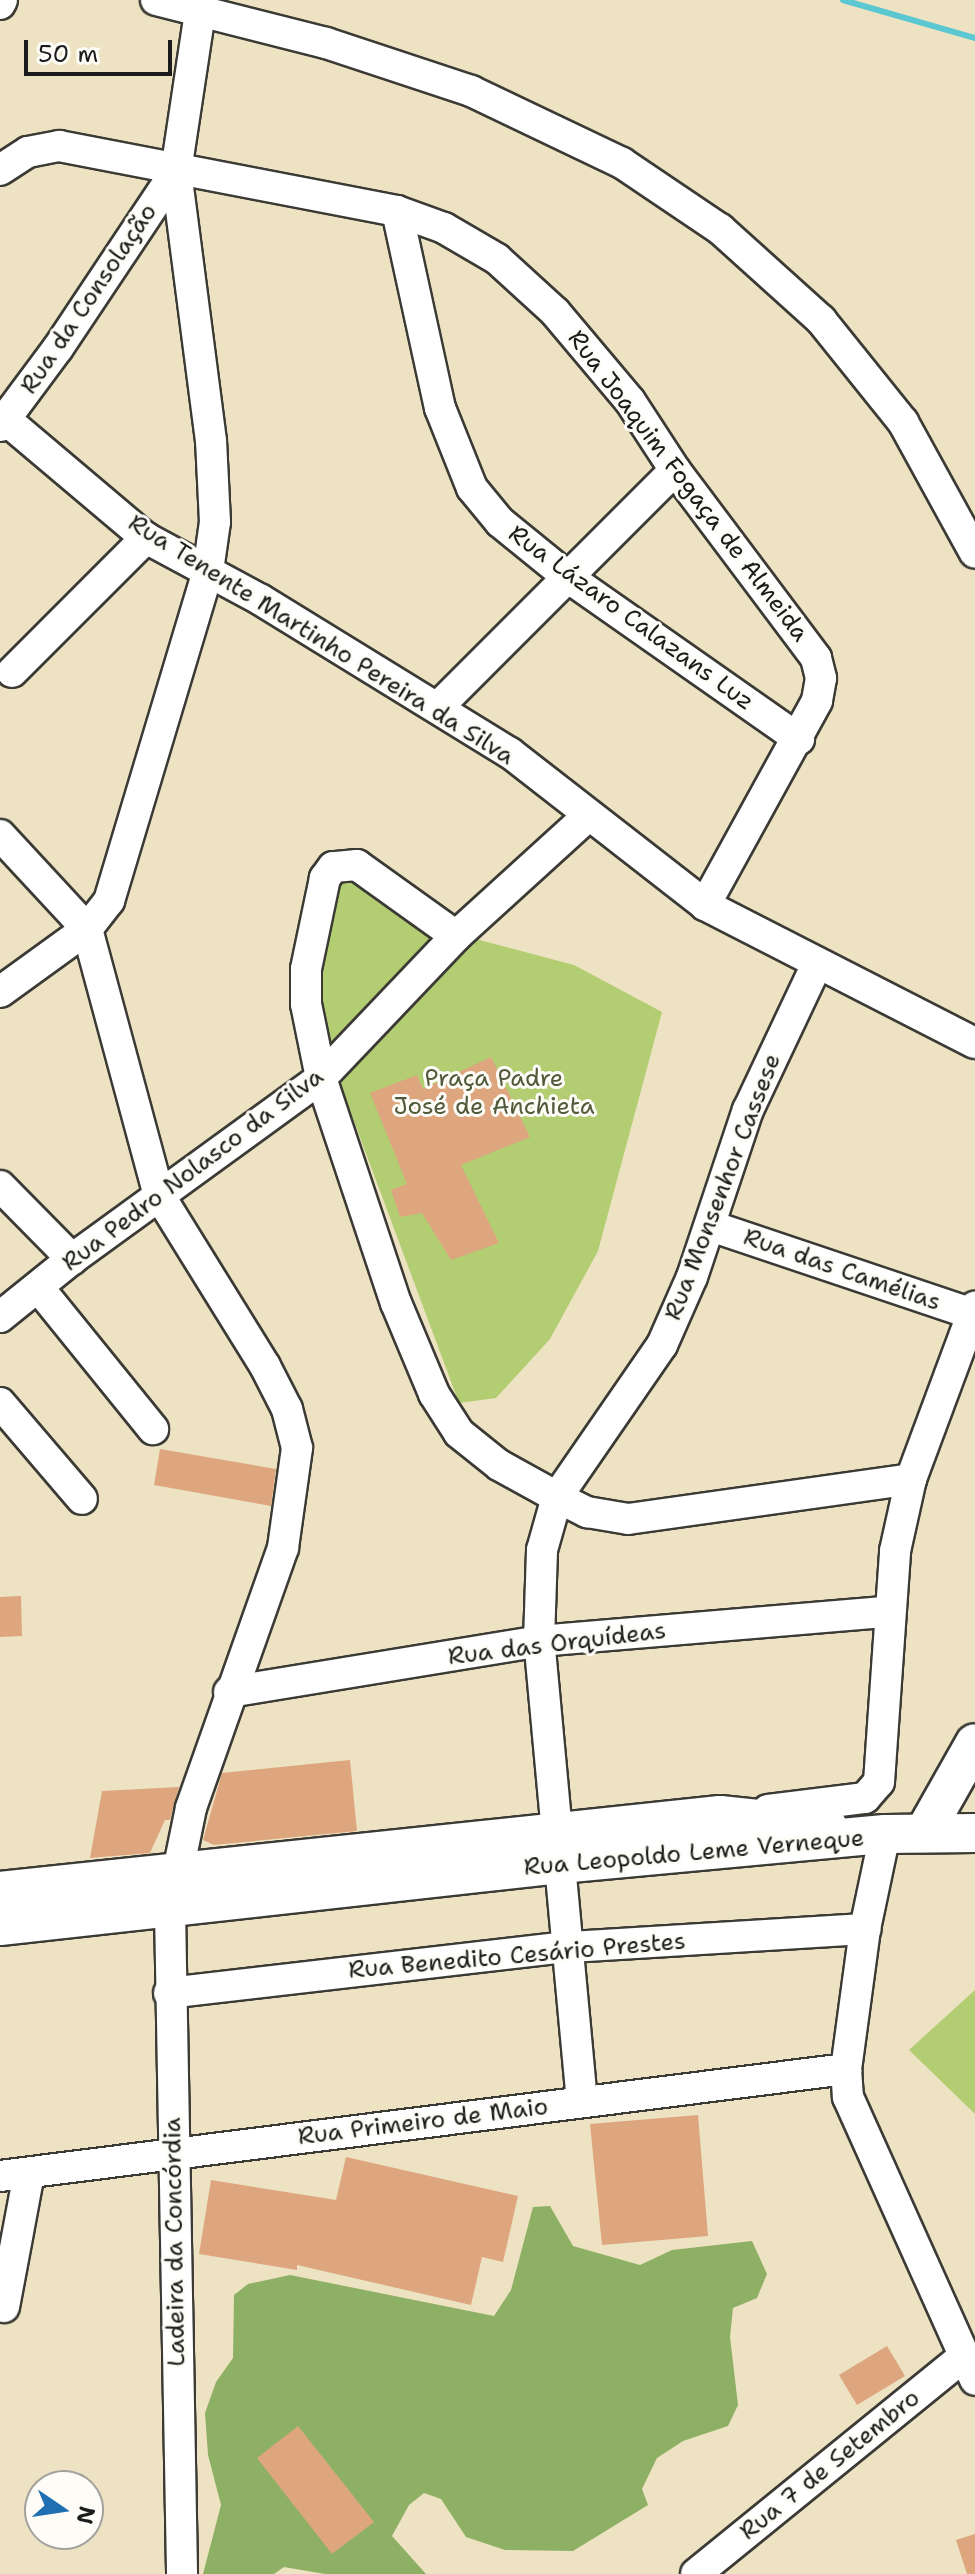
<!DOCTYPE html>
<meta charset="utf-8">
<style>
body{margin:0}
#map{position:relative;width:975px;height:2574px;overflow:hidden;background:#ede2c2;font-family:"Shantell Sans",sans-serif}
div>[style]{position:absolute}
.green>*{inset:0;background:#b3cd73}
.forest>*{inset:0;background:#8eb065}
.stream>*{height:6px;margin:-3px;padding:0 3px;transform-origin:3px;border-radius:3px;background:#5ac7d1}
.building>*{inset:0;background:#dda67f}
.roads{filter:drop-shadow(2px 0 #3b3a35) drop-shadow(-2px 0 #3b3a35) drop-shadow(0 2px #3b3a35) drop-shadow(0 -2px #3b3a35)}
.minor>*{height:30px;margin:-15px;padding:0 15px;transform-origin:15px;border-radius:15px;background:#fff}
.major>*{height:38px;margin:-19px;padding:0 19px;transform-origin:19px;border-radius:19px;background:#fff}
span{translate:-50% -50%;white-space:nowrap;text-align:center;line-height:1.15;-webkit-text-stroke:6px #fdfcf7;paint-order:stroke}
.street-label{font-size:24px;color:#1c1c1c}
.park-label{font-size:24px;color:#515a3a}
.north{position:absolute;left:24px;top:2470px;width:80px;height:80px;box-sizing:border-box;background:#fdfcf7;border:2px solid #a3a29f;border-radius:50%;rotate:103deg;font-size:22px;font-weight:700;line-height:32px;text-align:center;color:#1c1c1c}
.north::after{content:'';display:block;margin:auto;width:28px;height:36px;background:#1f6fb2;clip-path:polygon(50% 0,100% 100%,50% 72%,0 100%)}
.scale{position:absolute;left:24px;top:40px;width:148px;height:36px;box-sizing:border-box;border:4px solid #1c1c1c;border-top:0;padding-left:10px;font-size:24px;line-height:28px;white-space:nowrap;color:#1c1c1c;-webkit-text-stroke:6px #fdfcf7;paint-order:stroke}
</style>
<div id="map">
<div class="green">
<div style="clip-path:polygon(353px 877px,468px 937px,574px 965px,662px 1012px,598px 1251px,550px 1339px,496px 1398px,459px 1403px,314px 1014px,315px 984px,339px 882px)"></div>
<div style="clip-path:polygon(975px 1990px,975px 2114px,909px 2050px)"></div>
</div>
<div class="forest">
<div style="clip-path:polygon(550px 2206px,573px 2246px,640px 2265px,672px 2250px,752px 2241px,767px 2274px,757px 2298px,733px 2308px,730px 2337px,738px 2405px,728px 2426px,683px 2441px,657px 2458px,642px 2489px,648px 2505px,573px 2551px,505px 2550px,466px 2537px,441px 2499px,424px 2493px,409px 2505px,392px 2536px,426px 2574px,325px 2574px,284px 2567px,274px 2574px,203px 2574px,221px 2505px,208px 2455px,205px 2413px,216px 2382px,233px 2358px,234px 2295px,248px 2284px,290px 2275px,494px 2316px,511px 2290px,533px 2207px)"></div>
</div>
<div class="stream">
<div style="left:843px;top:0;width:137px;rotate:16.1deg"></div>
</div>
<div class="building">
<div style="clip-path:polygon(491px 1057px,530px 1137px,461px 1165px,499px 1243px,451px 1260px,422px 1213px,400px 1217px,391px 1190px,407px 1184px,370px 1093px,417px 1075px,423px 1089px)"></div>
<div style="clip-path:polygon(160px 1449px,276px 1469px,271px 1506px,154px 1485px)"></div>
<div style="clip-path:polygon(21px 1596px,22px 1636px,0 1637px,0 1597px)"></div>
<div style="clip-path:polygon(350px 1760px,357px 1831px,214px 1845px,203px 1840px,222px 1773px)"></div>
<div style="clip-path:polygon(179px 1787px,170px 1820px,165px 1820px,150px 1853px,90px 1858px,102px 1791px)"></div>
<div style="clip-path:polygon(698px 2115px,708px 2236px,602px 2245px,590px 2124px)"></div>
<div style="clip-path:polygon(346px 2157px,518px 2196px,503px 2262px,482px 2257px,471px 2305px,297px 2265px,297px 2270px,199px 2254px,211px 2180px,336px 2200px)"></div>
<div style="clip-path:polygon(887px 2346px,905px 2376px,857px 2405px,839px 2375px)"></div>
<div style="clip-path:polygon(298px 2426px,374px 2522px,332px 2554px,257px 2458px)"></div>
<div style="clip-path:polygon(975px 2534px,975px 2574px,967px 2574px,956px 2540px)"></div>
</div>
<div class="roads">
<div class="minor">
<div style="left:156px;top:0;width:175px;rotate:14.2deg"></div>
<div style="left:326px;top:43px;width:153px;rotate:18.3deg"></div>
<div style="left:471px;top:91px;width:167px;rotate:25.5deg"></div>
<div style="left:622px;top:163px;width:118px;rotate:34deg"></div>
<div style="left:720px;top:229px;width:136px;rotate:42deg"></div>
<div style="left:821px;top:320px;width:131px;rotate:51.2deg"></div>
<div style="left:903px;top:422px;width:149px;rotate:61.2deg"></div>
<div style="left:0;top:4px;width:4px;rotate:-63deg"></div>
<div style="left:0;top:170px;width:33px;rotate:-33deg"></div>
<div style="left:28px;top:152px;width:32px;rotate:-11deg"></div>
<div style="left:59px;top:146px;width:344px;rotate:10.9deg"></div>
<div style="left:397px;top:211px;width:50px;rotate:19.9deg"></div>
<div style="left:444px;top:228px;width:61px;rotate:30.3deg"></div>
<div style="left:497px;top:259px;width:79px;rotate:42.4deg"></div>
<div style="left:555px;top:312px;width:116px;rotate:49.9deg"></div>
<div style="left:630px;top:401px;width:82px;rotate:56.9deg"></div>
<div style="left:675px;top:470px;width:235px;rotate:53.1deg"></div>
<div style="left:816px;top:658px;width:21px;rotate:76deg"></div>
<div style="left:821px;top:678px;width:23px;rotate:100deg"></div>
<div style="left:817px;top:701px;width:233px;rotate:118.8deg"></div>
<div style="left:397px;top:211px;width:202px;rotate:77.7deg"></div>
<div style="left:440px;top:408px;width:86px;rotate:68.2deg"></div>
<div style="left:472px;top:488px;width:44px;rotate:50.5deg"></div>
<div style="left:500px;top:522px;width:89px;rotate:39.1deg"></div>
<div style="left:569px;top:578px;width:281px;rotate:35deg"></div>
<div style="left:5px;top:419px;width:185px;rotate:40.2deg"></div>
<div style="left:146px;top:538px;width:131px;rotate:28.3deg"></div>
<div style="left:261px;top:600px;width:292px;rotate:31.6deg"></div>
<div style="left:510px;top:753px;width:247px;rotate:37.9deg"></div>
<div style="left:705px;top:905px;width:303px;rotate:27.1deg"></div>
<div style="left:0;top:426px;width:97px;rotate:-53.4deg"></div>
<div style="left:58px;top:348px;width:213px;rotate:-56.3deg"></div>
<div style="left:12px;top:672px;width:190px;rotate:-45deg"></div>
<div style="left:438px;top:707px;width:335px;rotate:-45deg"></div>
<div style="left:0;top:835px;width:128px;rotate:47.2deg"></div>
<div style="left:87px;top:929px;width:276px;rotate:74.9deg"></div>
<div style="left:159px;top:1195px;width:201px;rotate:58.2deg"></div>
<div style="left:265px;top:1366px;width:48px;rotate:62.9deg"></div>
<div style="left:287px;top:1409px;width:40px;rotate:75.6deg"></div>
<div style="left:297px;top:1448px;width:101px;rotate:98deg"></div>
<div style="left:283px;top:1548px;width:276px;rotate:109.5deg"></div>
<div style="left:191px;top:1808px;width:104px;rotate:101.6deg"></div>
<div style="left:170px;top:1910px;width:664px;rotate:88.96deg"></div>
<div style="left:456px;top:936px;width:122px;rotate:-144.4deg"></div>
<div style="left:357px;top:865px;width:24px;rotate:175deg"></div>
<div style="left:333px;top:867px;width:14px;rotate:126deg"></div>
<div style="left:325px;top:878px;width:93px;rotate:101.8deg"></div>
<div style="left:306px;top:969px;width:35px;rotate:90deg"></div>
<div style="left:306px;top:1004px;width:76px;rotate:78.5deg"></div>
<div style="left:321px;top:1078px;width:237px;rotate:71.6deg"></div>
<div style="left:396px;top:1303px;width:99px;rotate:67.3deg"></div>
<div style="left:434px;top:1394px;width:46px;rotate:57.3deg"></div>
<div style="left:459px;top:1433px;width:51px;rotate:38.7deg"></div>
<div style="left:499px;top:1465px;width:66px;rotate:28.9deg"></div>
<div style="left:557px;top:1497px;width:34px;rotate:27deg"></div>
<div style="left:587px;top:1512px;width:42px;rotate:9.7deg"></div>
<div style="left:628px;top:1519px;width:286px;rotate:-8deg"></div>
<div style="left:0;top:992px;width:107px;rotate:-35.9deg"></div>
<div style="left:87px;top:929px;width:36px;rotate:-52deg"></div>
<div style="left:109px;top:901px;width:345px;rotate:-73.3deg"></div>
<div style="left:208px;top:571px;width:49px;rotate:-81.9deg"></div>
<div style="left:215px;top:522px;width:81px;rotate:-92.8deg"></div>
<div style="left:211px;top:441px;width:272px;rotate:-97.4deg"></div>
<div style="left:176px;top:171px;width:173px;rotate:-81.4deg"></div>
<div style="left:0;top:1186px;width:103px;rotate:45.4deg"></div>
<div style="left:711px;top:1226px;width:276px;rotate:18.6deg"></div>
<div style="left:38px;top:1287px;width:183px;rotate:51deg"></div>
<div style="left:0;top:1317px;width:92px;rotate:-38.9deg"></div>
<div style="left:72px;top:1259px;width:308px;rotate:-36deg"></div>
<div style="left:321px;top:1078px;width:196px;rotate:-46.4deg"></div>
<div style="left:456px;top:936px;width:178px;rotate:-42.3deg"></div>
<div style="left:0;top:1403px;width:126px;rotate:49.5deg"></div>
<div style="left:229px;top:1692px;width:314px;rotate:-9.3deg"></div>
<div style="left:539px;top:1641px;width:349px;rotate:-4.8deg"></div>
<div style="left:768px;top:1810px;width:98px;rotate:-7.1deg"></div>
<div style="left:865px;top:1798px;width:21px;rotate:-49deg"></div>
<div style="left:879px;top:1782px;width:232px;rotate:-86deg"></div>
<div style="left:895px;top:1551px;width:74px;rotate:-77.5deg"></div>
<div style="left:911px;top:1479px;width:184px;rotate:-69.6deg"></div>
<div style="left:885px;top:1834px;width:97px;rotate:101.9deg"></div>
<div style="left:865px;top:1929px;width:141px;rotate:97.7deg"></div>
<div style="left:846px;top:2069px;width:28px;rotate:86deg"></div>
<div style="left:848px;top:2097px;width:310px;rotate:65.8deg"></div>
<div style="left:169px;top:1993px;width:403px;rotate:-6.6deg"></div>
<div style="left:569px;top:1947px;width:297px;rotate:-3.5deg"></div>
<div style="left:582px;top:2102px;width:463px;rotate:-95.3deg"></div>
<div style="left:539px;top:1641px;width:91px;rotate:-88.1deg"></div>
<div style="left:542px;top:1550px;width:55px;rotate:-74.2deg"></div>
<div style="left:557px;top:1497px;width:185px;rotate:-55.4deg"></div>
<div style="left:662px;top:1345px;width:74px;rotate:-66.2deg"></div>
<div style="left:692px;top:1277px;width:176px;rotate:-71.5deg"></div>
<div style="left:748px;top:1110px;width:161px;rotate:-64.7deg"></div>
<div style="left:0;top:2176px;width:853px;rotate:-7.21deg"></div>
<div style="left:4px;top:2307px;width:136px;rotate:-79.4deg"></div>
<div style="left:696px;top:2574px;width:344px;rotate:-39.1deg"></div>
</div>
<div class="major">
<div style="left:924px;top:1833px;width:103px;rotate:-60.5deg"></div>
<div style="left:0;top:1891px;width:724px;rotate:-6.03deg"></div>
<div style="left:720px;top:1815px;width:108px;rotate:5.9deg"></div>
<div style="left:0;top:1926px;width:563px;rotate:-6.32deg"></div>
<div style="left:560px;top:1864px;width:326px;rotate:-5.3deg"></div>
<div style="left:885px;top:1834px;width:90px;rotate:-0.6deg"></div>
</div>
</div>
<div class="street-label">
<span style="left:89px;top:299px;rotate:-56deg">Rua da Consolação</span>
<span style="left:688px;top:486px;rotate:53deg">Rua Joaquim Fogaça de Almeida</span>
<span style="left:631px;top:618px;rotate:36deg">Rua Lázaro Calazans Luz</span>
<span style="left:321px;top:640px;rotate:32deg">Rua Tenente Martinho Pereira da Silva</span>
<span style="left:193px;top:1170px;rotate:-37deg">Rua Pedro Nolasco da Silva</span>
<span style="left:723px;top:1187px;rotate:-69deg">Rua Monsenhor Cassese</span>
<span style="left:842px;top:1270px;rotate:19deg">Rua das Camélias</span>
<span style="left:557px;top:1644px;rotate:-7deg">Rua das Orquídeas</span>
<span style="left:694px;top:1853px;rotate:-5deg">Rua Leopoldo Leme Verneque</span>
<span style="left:517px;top:1956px;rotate:-5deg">Rua Benedito Cesário Prestes</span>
<span style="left:423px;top:2122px;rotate:-7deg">Rua Primeiro de Maio</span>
<span style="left:175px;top:2242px;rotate:-91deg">Ladeira da Concórdia</span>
<span style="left:830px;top:2465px;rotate:-39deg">Rua 7 de Setembro</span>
</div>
<div class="park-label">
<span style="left:494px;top:1093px">Praça Padre<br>José de Anchieta</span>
</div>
<div class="north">N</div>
<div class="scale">50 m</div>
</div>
